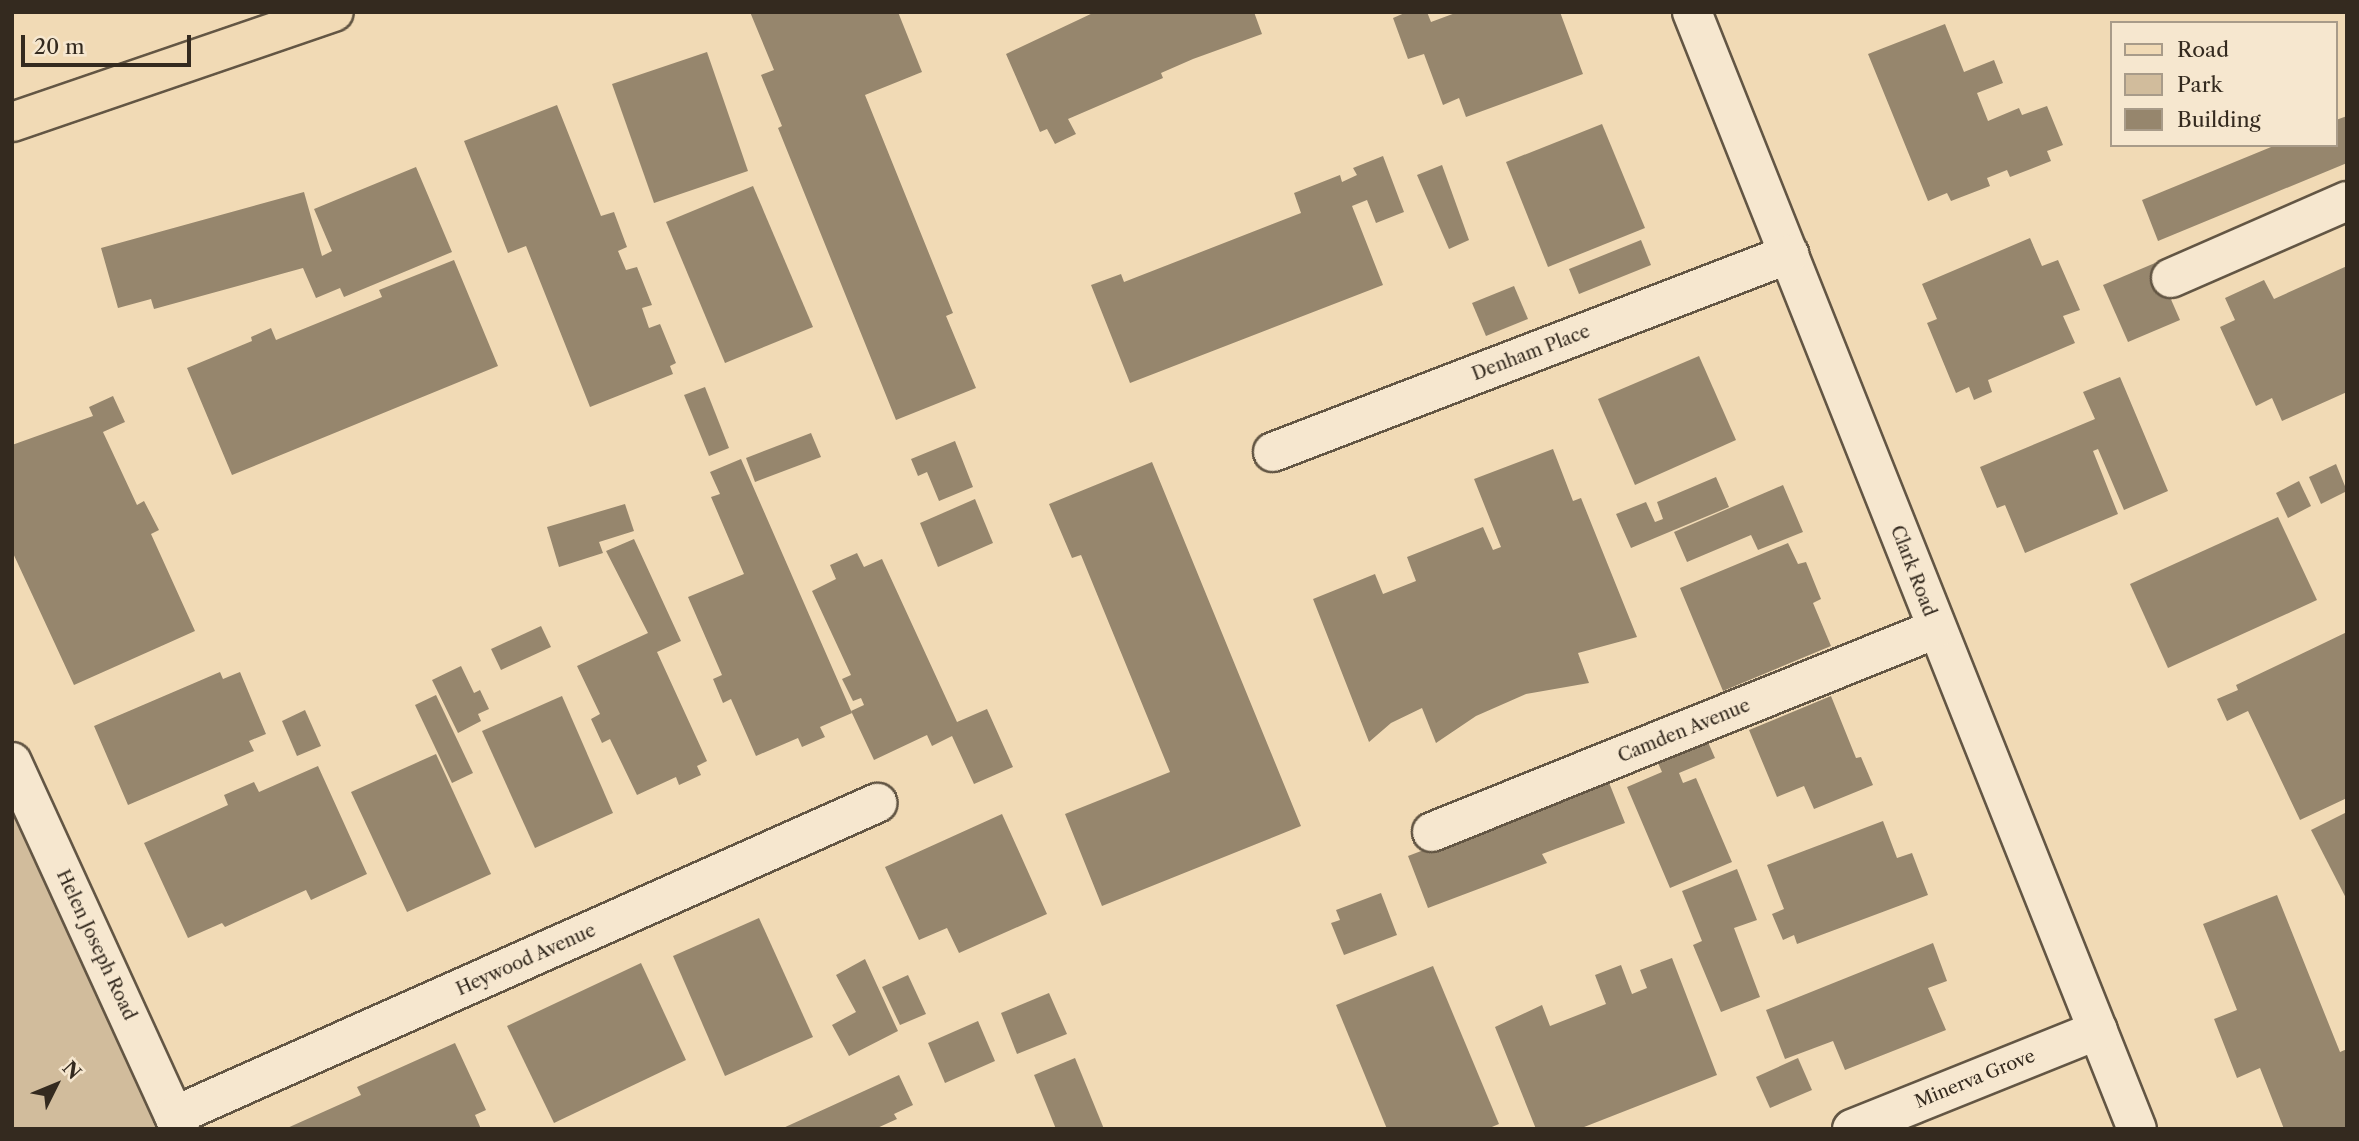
<!DOCTYPE html>
<style>
body{margin:0}
#map{position:relative;width:2359px;height:1141px;overflow:hidden;background:#f1dab5;font-family:"Libre Caslon Text",serif}
div>[style]{position:absolute}
.green>*{inset:0;background:#d1bc9c}
.building>*{inset:0;background:#96866d}
.roads{filter:drop-shadow(2px 0 #635644) drop-shadow(-2px 0 #635644) drop-shadow(0 2px #635644) drop-shadow(0 -2px #635644)}
.minor>*{height:38px;margin:-19px;padding:0 19px;transform-origin:19px;border-radius:19px;background:#f6e7cf}
.major>*{height:38px;margin:-19px;padding:0 19px;transform-origin:19px;border-radius:19px;background:#f1dab5}
span{translate:-50% -50%;white-space:nowrap;text-align:center;line-height:1.15;-webkit-text-stroke:5px #f6e7cf;paint-order:stroke}
.street-label{font-size:18px;color:#342a1f}
.frame{position:absolute;inset:0;border:14px solid #342a1f;pointer-events:none}
.legend{position:absolute;left:2110px;top:21px;width:228px;height:126px;box-sizing:border-box;background:#f6e7cf;border:2px solid #a89b89;margin:0;padding:9px 12px;list-style:none;font-size:21px;color:#342a1f}
.legend li{display:flex;align-items:center;gap:14px;height:35px}
.legend b{width:35px;border:2px solid #a89b89}
.north{position:absolute;left:21px;top:1050px;width:70px;height:70px;-webkit-text-stroke:5px #f6e7cf;paint-order:stroke;rotate:47deg;font-size:19px;font-weight:700;line-height:28px;text-align:center;color:#342a1f}
.north::after{content:'';display:block;margin:auto;width:24px;height:32px;background:#342a1f;clip-path:polygon(50% 0,100% 100%,50% 72%,0 100%)}
.scale{position:absolute;left:21px;top:35px;width:170px;height:32px;box-sizing:border-box;border:4px solid #342a1f;border-top:0;padding-left:9px;font-size:21px;line-height:24px;white-space:nowrap;color:#342a1f;-webkit-text-stroke:5px #f6e7cf;paint-order:stroke}
</style>
<div id="map">
<div class="green">
<div style="clip-path:polygon(12px 789px,164px 1129px,12px 1129px)"></div>
</div>
<div class="building">
<div style="clip-path:polygon(750px 12px,898px 12px,922px 72px,865px 95px,953px 313px,946px 316px,976px 388px,896px 420px,778px 128px,782px 126px,761px 75px,774px 70px)"></div>
<div style="clip-path:polygon(1095px 12px,1254px 12px,1262px 34px,1193px 59px,1161px 73px,1163px 78px,1068px 119px,1076px 134px,1055px 144px,1047px 129px,1040px 132px,1006px 54px)"></div>
<div style="clip-path:polygon(1407px 12px,1427px 12px,1431px 22px,1458px 12px,1560px 12px,1583px 74px,1466px 117px,1459px 98px,1443px 105px,1424px 54px,1408px 59px,1393px 18px)"></div>
<div style="clip-path:polygon(1945px 24px,1964px 72px,1994px 60px,2003px 83px,1977px 93px,1988px 121px,2019px 108px,2022px 115px,2047px 106px,2063px 145px,2047px 151px,2051px 161px,2010px 177px,2007px 170px,1987px 178px,1990px 186px,1951px 201px,1947px 193px,1928px 201px,1868px 54px)"></div>
<div style="clip-path:polygon(707px 52px,748px 171px,654px 203px,612px 84px)"></div>
<div style="clip-path:polygon(557px 105px,601px 216px,614px 212px,627px 247px,618px 251px,626px 270px,637px 267px,652px 305px,642px 308px,649px 328px,660px 324px,676px 363px,670px 366px,673px 374px,590px 407px,526px 246px,508px 253px,464px 141px)"></div>
<div style="clip-path:polygon(2347px 116px,2347px 163px,2158px 241px,2142px 200px,2276px 145px,2336px 145px,2336px 120px)"></div>
<div style="clip-path:polygon(1602px 124px,1645px 228px,1548px 267px,1506px 162px)"></div>
<div style="clip-path:polygon(1383px 156px,1404px 212px,1376px 223px,1367px 200px,1352px 206px,1383px 285px,1130px 383px,1091px 285px,1121px 274px,1124px 282px,1301px 213px,1294px 193px,1340px 175px,1342px 182px,1357px 175px,1353px 168px)"></div>
<div style="clip-path:polygon(1442px 165px,1469px 240px,1449px 249px,1417px 175px)"></div>
<div style="clip-path:polygon(416px 167px,452px 252px,344px 297px,340px 288px,316px 298px,303px 268px,154px 309px,151px 299px,118px 308px,101px 248px,304px 192px,322px 256px,332px 251px,314px 209px)"></div>
<div style="clip-path:polygon(753px 186px,813px 327px,725px 363px,666px 222px)"></div>
<div style="clip-path:polygon(2030px 238px,2042px 266px,2058px 260px,2080px 310px,2063px 316px,2075px 343px,1988px 380px,1992px 392px,1974px 400px,1969px 387px,1956px 393px,1927px 323px,1937px 319px,1922px 284px)"></div>
<div style="clip-path:polygon(1641px 240px,1651px 265px,1579px 294px,1569px 269px)"></div>
<div style="clip-path:polygon(454px 260px,498px 366px,232px 475px,187px 368px,252px 341px,251px 337px,271px 328px,276px 340px,382px 297px,379px 290px)"></div>
<div style="clip-path:polygon(2155px 263px,2180px 320px,2128px 342px,2103px 285px)"></div>
<div style="clip-path:polygon(2347px 266px,2347px 392px,2282px 421px,2272px 398px,2256px 406px,2220px 327px,2235px 320px,2225px 298px,2264px 280px,2274px 299px)"></div>
<div style="clip-path:polygon(1514px 286px,1528px 319px,1486px 336px,1472px 303px)"></div>
<div style="clip-path:polygon(1699px 356px,1736px 440px,1635px 485px,1598px 399px)"></div>
<div style="clip-path:polygon(2120px 377px,2168px 491px,2124px 510px,2098px 449px,2093px 451px,2118px 514px,2025px 553px,2005px 505px,1997px 508px,1980px 467px,2095px 419px,2083px 392px)"></div>
<div style="clip-path:polygon(705px 387px,729px 448px,709px 456px,684px 395px)"></div>
<div style="clip-path:polygon(113px 396px,125px 422px,103px 432px,137px 505px,144px 501px,159px 530px,151px 534px,195px 631px,74px 685px,12px 551px,12px 445px,93px 416px,89px 407px)"></div>
<div style="clip-path:polygon(811px 433px,821px 457px,755px 482px,746px 458px)"></div>
<div style="clip-path:polygon(955px 441px,973px 487px,939px 501px,927px 472px,918px 476px,911px 459px)"></div>
<div style="clip-path:polygon(1553px 449px,1573px 501px,1581px 498px,1637px 637px,1578px 653px,1589px 683px,1526px 694px,1476px 716px,1436px 743px,1422px 708px,1391px 723px,1369px 742px,1313px 599px,1375px 574px,1383px 594px,1416px 581px,1407px 557px,1483px 527px,1493px 550px,1501px 547px,1474px 479px)"></div>
<div style="clip-path:polygon(741px 459px,852px 713px,820px 727px,825px 737px,802px 747px,798px 738px,756px 756px,731px 699px,723px 703px,713px 679px,722px 675px,688px 597px,744px 574px,711px 497px,720px 494px,710px 472px)"></div>
<div style="clip-path:polygon(1152px 462px,1301px 826px,1102px 906px,1065px 814px,1170px 772px,1081px 555px,1072px 558px,1049px 504px)"></div>
<div style="clip-path:polygon(2336px 464px,2347px 491px,2321px 504px,2309px 477px)"></div>
<div style="clip-path:polygon(1716px 477px,1729px 507px,1631px 548px,1616px 514px,1646px 502px,1655px 522px,1663px 519px,1657px 502px)"></div>
<div style="clip-path:polygon(2299px 481px,2311px 506px,2288px 518px,2276px 493px)"></div>
<div style="clip-path:polygon(1783px 485px,1803px 532px,1758px 550px,1751px 535px,1687px 562px,1674px 532px)"></div>
<div style="clip-path:polygon(975px 499px,993px 543px,938px 567px,920px 523px)"></div>
<div style="clip-path:polygon(625px 504px,634px 531px,599px 542px,603px 553px,559px 567px,547px 527px)"></div>
<div style="clip-path:polygon(2278px 517px,2317px 600px,2168px 668px,2130px 584px)"></div>
<div style="clip-path:polygon(634px 539px,681px 641px,657px 652px,707px 761px,697px 766px,701px 775px,679px 785px,676px 777px,637px 795px,610px 739px,602px 743px,591px 719px,600px 714px,577px 666px,648px 633px,606px 551px)"></div>
<div style="clip-path:polygon(1788px 543px,1798px 564px,1806px 562px,1821px 599px,1813px 603px,1831px 646px,1723px 691px,1680px 588px)"></div>
<div style="clip-path:polygon(857px 553px,864px 567px,882px 559px,957px 722px,987px 709px,1013px 767px,974px 784px,952px 736px,932px 746px,927px 735px,874px 760px,851px 711px,864px 705px,861px 698px,853px 701px,842px 679px,851px 675px,812px 591px,836px 579px,830px 565px)"></div>
<div style="clip-path:polygon(541px 626px,551px 647px,501px 670px,491px 649px)"></div>
<div style="clip-path:polygon(2347px 632px,2347px 798px,2300px 820px,2248px 711px,2227px 721px,2217px 699px,2238px 690px,2236px 685px)"></div>
<div style="clip-path:polygon(461px 666px,474px 693px,480px 690px,489px 709px,478px 714px,481px 721px,458px 733px,432px 680px)"></div>
<div style="clip-path:polygon(220px 672px,223px 679px,240px 672px,266px 734px,249px 741px,254px 751px,128px 805px,94px 726px)"></div>
<div style="clip-path:polygon(436px 695px,473px 773px,452px 783px,415px 705px)"></div>
<div style="clip-path:polygon(562px 696px,613px 813px,535px 848px,482px 731px)"></div>
<div style="clip-path:polygon(1831px 696px,1856px 758px,1861px 757px,1873px 785px,1814px 809px,1804px 786px,1777px 797px,1749px 730px)"></div>
<div style="clip-path:polygon(305px 710px,321px 746px,297px 756px,282px 721px)"></div>
<div style="clip-path:polygon(1704px 733px,1715px 758px,1679px 773px,1683px 783px,1696px 778px,1732px 862px,1670px 888px,1627px 787px,1662px 772px,1654px 754px)"></div>
<div style="clip-path:polygon(436px 754px,491px 874px,407px 912px,351px 792px)"></div>
<div style="clip-path:polygon(318px 766px,367px 874px,311px 900px,306px 890px,225px 927px,222px 923px,188px 938px,144px 843px,228px 805px,224px 795px,254px 782px,259px 792px)"></div>
<div style="clip-path:polygon(1608px 780px,1625px 823px,1542px 854px,1547px 863px,1428px 908px,1408px 856px)"></div>
<div style="clip-path:polygon(2347px 812px,2347px 900px,2311px 830px)"></div>
<div style="clip-path:polygon(1002px 814px,1047px 914px,959px 953px,947px 928px,919px 940px,885px 867px)"></div>
<div style="clip-path:polygon(1883px 821px,1897px 858px,1912px 853px,1928px 895px,1797px 944px,1794px 935px,1783px 940px,1772px 914px,1784px 909px,1767px 865px)"></div>
<div style="clip-path:polygon(1737px 869px,1757px 920px,1734px 928px,1760px 997px,1721px 1012px,1693px 945px,1702px 941px,1682px 891px)"></div>
<div style="clip-path:polygon(1381px 893px,1397px 935px,1344px 955px,1331px 923px,1340px 920px,1336px 910px)"></div>
<div style="clip-path:polygon(2277px 895px,2340px 1052px,2347px 1049px,2347px 1129px,2284px 1129px,2260px 1068px,2237px 1078px,2214px 1019px,2237px 1010px,2203px 924px)"></div>
<div style="clip-path:polygon(759px 918px,813px 1037px,725px 1076px,673px 956px)"></div>
<div style="clip-path:polygon(1933px 943px,1947px 981px,1928px 988px,1946px 1030px,1845px 1070px,1833px 1041px,1785px 1059px,1766px 1010px)"></div>
<div style="clip-path:polygon(1672px 958px,1717px 1075px,1579px 1129px,1536px 1129px,1495px 1027px,1542px 1005px,1550px 1026px,1606px 1004px,1595px 975px,1621px 965px,1632px 994px,1647px 988px,1640px 970px)"></div>
<div style="clip-path:polygon(865px 959px,898px 1031px,849px 1056px,832px 1025px,856px 1012px,836px 975px)"></div>
<div style="clip-path:polygon(641px 963px,686px 1060px,554px 1123px,507px 1026px)"></div>
<div style="clip-path:polygon(1433px 966px,1499px 1124px,1487px 1129px,1387px 1129px,1336px 1005px)"></div>
<div style="clip-path:polygon(908px 975px,926px 1014px,900px 1025px,882px 987px)"></div>
<div style="clip-path:polygon(1049px 993px,1067px 1034px,1017px 1054px,1001px 1013px)"></div>
<div style="clip-path:polygon(978px 1021px,995px 1061px,945px 1083px,928px 1043px)"></div>
<div style="clip-path:polygon(455px 1043px,486px 1110px,475px 1115px,481px 1129px,285px 1129px,361px 1095px,357px 1087px)"></div>
<div style="clip-path:polygon(1075px 1058px,1104px 1129px,1056px 1129px,1034px 1075px)"></div>
<div style="clip-path:polygon(1798px 1058px,1812px 1090px,1770px 1108px,1756px 1077px)"></div>
<div style="clip-path:polygon(899px 1075px,913px 1105px,894px 1114px,897px 1119px,875px 1129px,781px 1129px)"></div>
</div>
<div class="roads">
<div class="minor">
<div style="left:1692px;top:12px;width:1202px;rotate:68.28deg"></div>
<div style="left:2171px;top:278px;width:192px;rotate:-23.6deg"></div>
<div style="left:1273px;top:452px;width:553px;rotate:-20.99deg"></div>
<div style="left:12px;top:762px;width:404px;rotate:65.4deg"></div>
<div style="left:1432px;top:832px;width:543px;rotate:-21.94deg"></div>
<div style="left:174px;top:1116px;width:770px;rotate:-24deg"></div>
<div style="left:1852px;top:1129px;width:265px;rotate:-21.9deg"></div>
</div>
<div class="major">
<div style="left:12px;top:122px;width:340px;rotate:-18.9deg"></div>
</div>
</div>
<div class="street-label">
<span style="left:1531px;top:353px;rotate:-21deg">Denham Place</span>
<span style="left:1913px;top:571px;rotate:69deg">Clark Road</span>
<span style="left:1684px;top:731px;rotate:-22deg">Camden Avenue</span>
<span style="left:96px;top:945px;rotate:65deg">Helen Joseph Road</span>
<span style="left:526px;top:960px;rotate:-24deg">Heywood Avenue</span>
<span style="left:1975px;top:1079px;rotate:-22deg">Minerva Grove</span>
</div>
<div class="frame"></div>
<ul class="legend">
<li><b style="height:9px;background:#f1dab5"></b>Road</li>
<li><b style="height:19px;background:#d1bc9c"></b>Park</li>
<li><b style="height:19px;background:#96866d"></b>Building</li>
</ul>
<div class="north">N</div>
<div class="scale">20 m</div>
</div>
